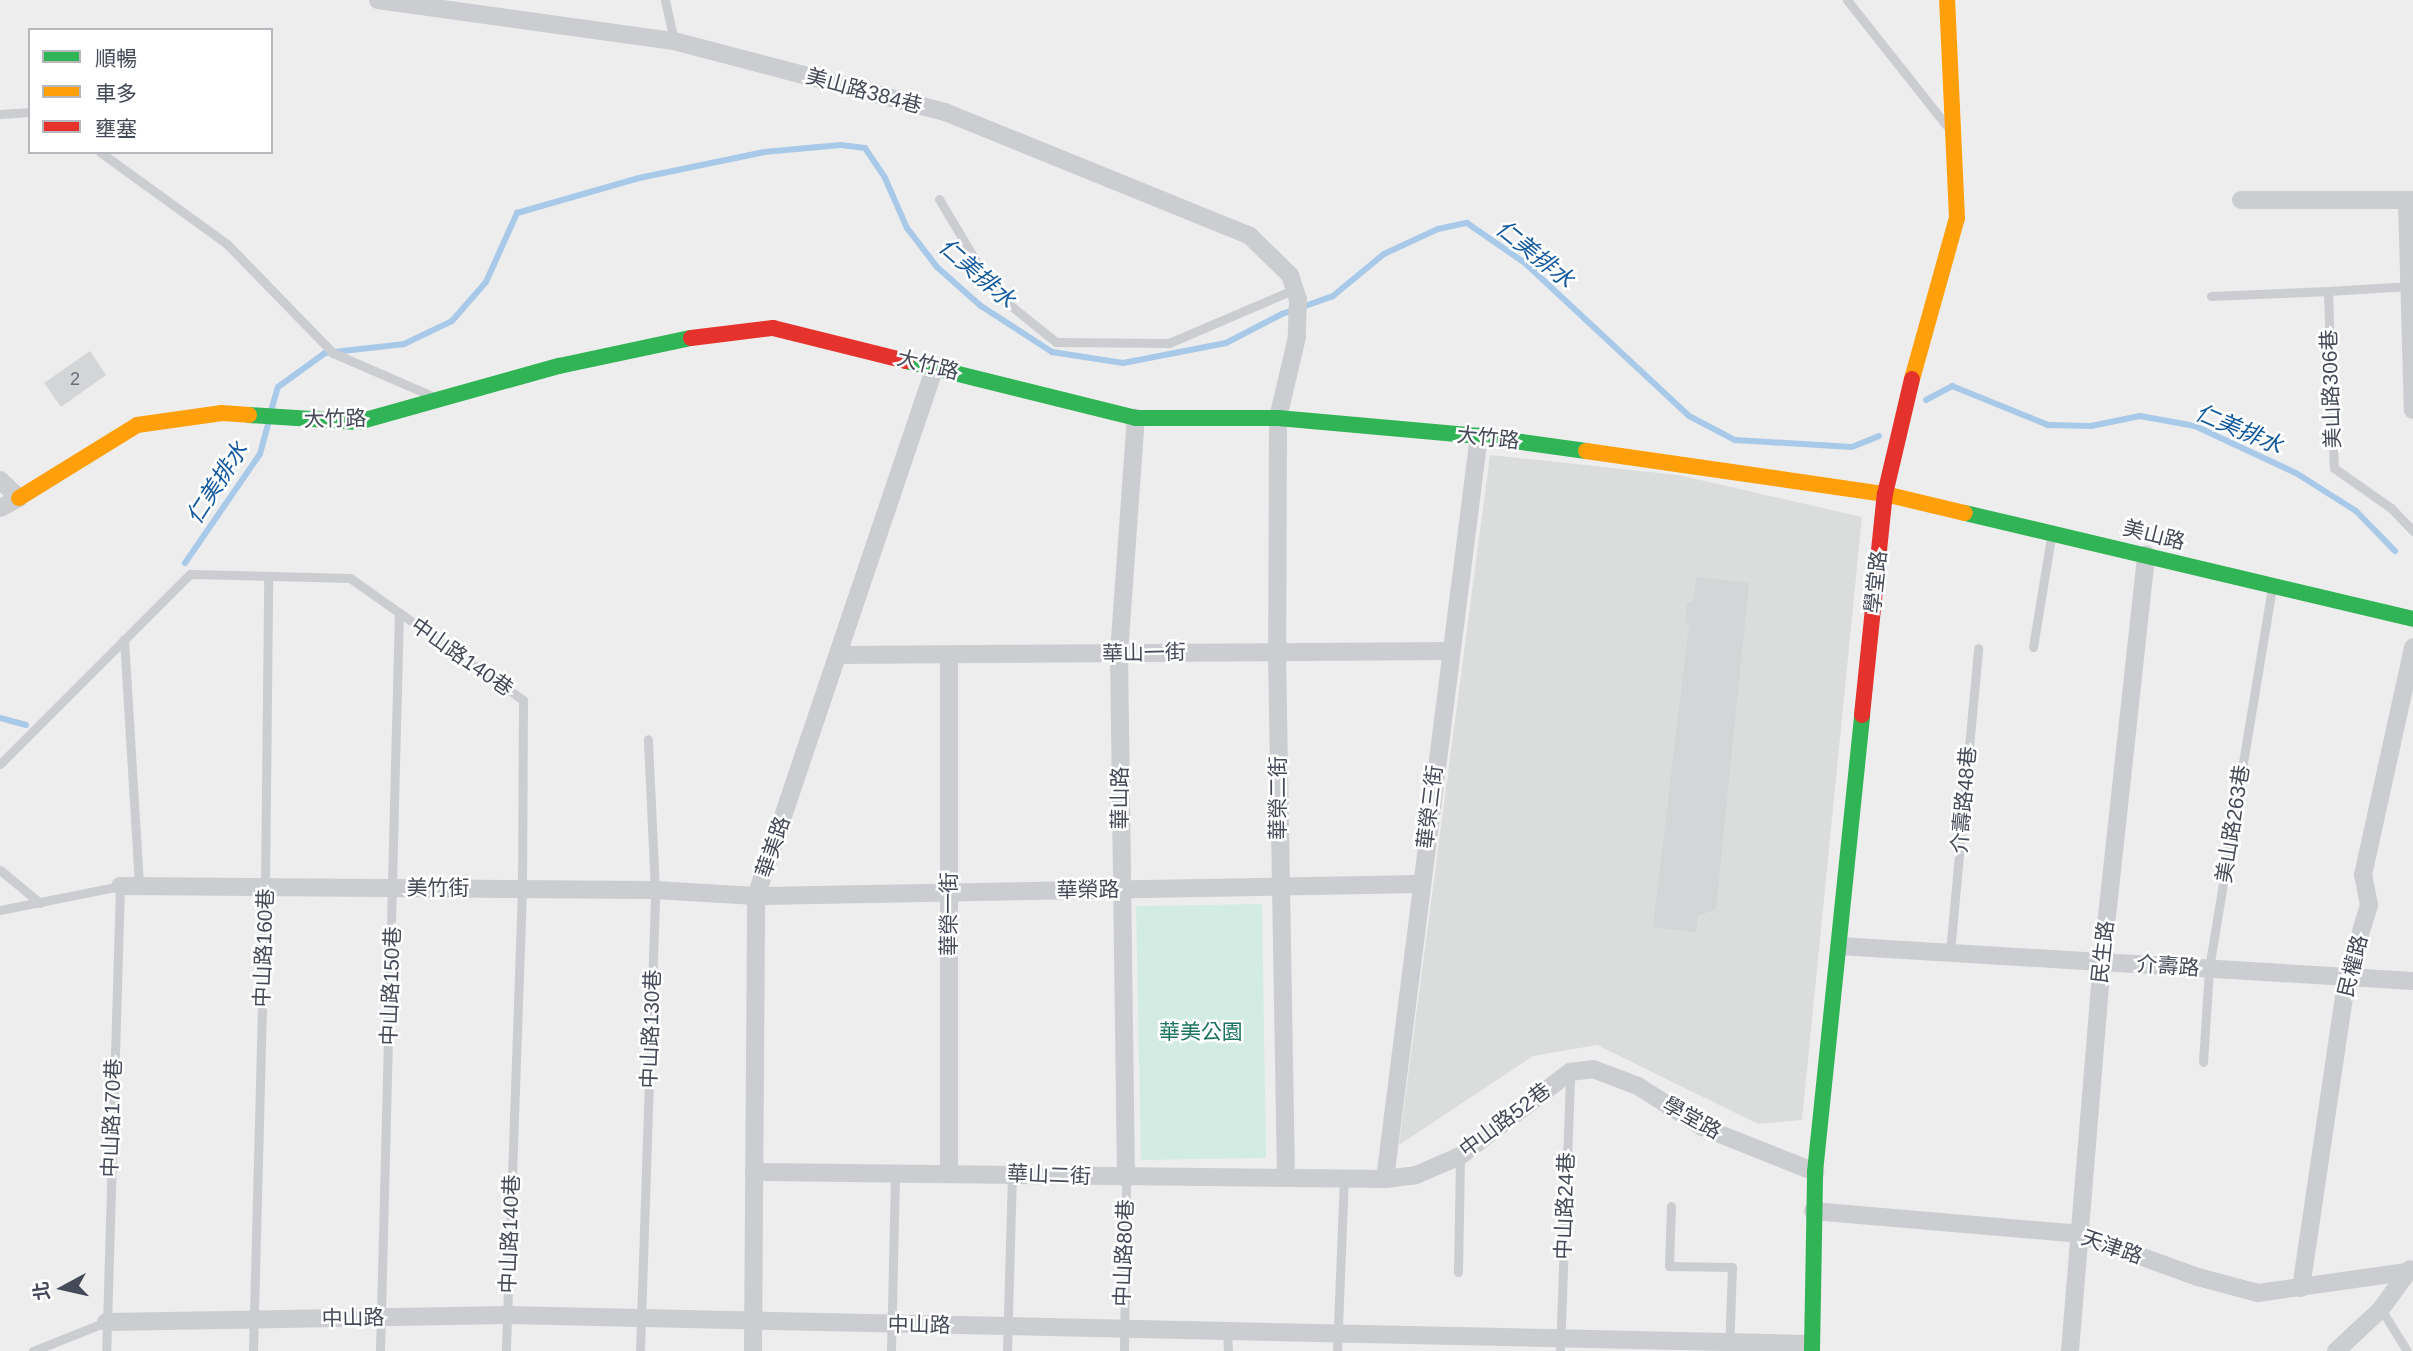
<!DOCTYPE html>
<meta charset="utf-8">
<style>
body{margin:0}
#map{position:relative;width:2413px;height:1351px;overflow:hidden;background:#ededed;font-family:Arial,"Noto Sans TC",sans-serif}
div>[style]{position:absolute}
.education>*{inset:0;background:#dbdcdc}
.green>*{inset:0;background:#d2ece3}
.stream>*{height:6px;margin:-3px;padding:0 3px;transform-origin:3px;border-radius:3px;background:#a8c9e8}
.building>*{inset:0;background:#d4d5d7}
.lane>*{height:9px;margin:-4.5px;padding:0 4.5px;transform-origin:4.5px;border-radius:4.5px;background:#cbcdd0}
.street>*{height:18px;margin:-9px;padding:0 9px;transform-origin:9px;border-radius:9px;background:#cbcdd0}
.fast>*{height:16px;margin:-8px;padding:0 8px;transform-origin:8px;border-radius:8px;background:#30b455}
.slow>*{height:16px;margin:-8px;padding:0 8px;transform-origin:8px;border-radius:8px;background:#ff9f0a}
.jam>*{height:16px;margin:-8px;padding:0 8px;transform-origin:8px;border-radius:8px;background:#e5322d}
span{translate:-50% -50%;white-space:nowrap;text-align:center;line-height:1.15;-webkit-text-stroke:5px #fff;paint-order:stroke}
.number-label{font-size:18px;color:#6a6e79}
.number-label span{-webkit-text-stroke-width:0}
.street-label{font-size:21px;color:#454a58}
.park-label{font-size:21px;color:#1b7461}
.water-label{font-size:23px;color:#13599d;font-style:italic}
.legend{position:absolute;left:28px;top:28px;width:245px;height:126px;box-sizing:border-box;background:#fff;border:2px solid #b5b7bc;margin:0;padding:9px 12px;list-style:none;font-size:21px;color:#454a58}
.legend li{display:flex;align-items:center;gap:14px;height:35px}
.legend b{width:35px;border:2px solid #b5b7bc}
.north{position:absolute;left:28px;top:1253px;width:70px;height:70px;-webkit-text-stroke:5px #fff;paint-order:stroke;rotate:262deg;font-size:19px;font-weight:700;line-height:28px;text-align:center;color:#454a58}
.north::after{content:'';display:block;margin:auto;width:24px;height:32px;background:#454a58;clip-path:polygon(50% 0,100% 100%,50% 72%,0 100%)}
</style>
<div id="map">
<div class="education">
<div style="clip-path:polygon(1490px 455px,1678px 475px,1862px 517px,1802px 1120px,1758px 1124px,1597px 1045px,1533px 1056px,1399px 1145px)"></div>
</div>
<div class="green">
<div style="clip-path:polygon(1262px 904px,1266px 1158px,1141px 1160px,1136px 906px)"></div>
</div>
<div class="stream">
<div style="left:1926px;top:400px;width:30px;rotate:-28deg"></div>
<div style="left:1952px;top:386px;width:104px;rotate:22.1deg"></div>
<div style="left:2048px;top:425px;width:43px;rotate:1.3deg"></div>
<div style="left:2091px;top:426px;width:50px;rotate:-11.5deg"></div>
<div style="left:2140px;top:416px;width:56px;rotate:10.3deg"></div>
<div style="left:2195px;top:426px;width:111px;rotate:25deg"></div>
<div style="left:2296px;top:473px;width:71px;rotate:32.3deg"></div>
<div style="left:2356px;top:511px;width:56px;rotate:45.7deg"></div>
<div style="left:271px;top:411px;width:25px;rotate:-74deg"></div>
<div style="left:278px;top:387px;width:58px;rotate:-35.9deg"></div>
<div style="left:325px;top:353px;width:80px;rotate:-6.5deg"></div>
<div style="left:404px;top:344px;width:53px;rotate:-25.6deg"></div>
<div style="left:452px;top:321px;width:52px;rotate:-48.9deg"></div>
<div style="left:486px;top:282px;width:76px;rotate:-65.8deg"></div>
<div style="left:517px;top:213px;width:127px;rotate:-16deg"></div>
<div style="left:639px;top:178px;width:128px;rotate:-11.7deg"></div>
<div style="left:764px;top:152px;width:77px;rotate:-5.2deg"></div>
<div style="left:841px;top:145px;width:24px;rotate:7deg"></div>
<div style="left:865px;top:148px;width:36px;rotate:56deg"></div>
<div style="left:885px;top:178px;width:55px;rotate:66.3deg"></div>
<div style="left:907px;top:228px;width:49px;rotate:52.4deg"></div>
<div style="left:937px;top:267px;width:59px;rotate:41.6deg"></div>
<div style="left:981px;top:306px;width:85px;rotate:32.9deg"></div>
<div style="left:1052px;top:352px;width:72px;rotate:8.8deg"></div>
<div style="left:1123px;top:363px;width:105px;rotate:-11deg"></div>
<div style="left:1226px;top:343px;width:63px;rotate:-27.4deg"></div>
<div style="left:1282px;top:314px;width:54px;rotate:-19.4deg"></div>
<div style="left:1333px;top:296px;width:66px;rotate:-39.5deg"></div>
<div style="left:1384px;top:254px;width:60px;rotate:-24.8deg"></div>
<div style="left:1438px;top:229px;width:30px;rotate:-12deg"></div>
<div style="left:1467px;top:223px;width:70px;rotate:34.6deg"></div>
<div style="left:1525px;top:263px;width:224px;rotate:43deg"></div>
<div style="left:1689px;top:416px;width:52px;rotate:27.6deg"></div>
<div style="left:1735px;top:440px;width:117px;rotate:3.4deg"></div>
<div style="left:1852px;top:447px;width:29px;rotate:-22deg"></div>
<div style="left:185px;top:563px;width:132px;rotate:-55.5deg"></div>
<div style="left:260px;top:454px;width:34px;rotate:-75deg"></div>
<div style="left:0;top:718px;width:27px;rotate:15deg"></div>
</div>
<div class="building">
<div style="clip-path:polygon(90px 351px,106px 375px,61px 407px,44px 383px)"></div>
<div style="clip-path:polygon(1696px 577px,1749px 583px,1716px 909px,1698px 916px,1696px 932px,1653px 927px,1689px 624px,1685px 624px,1687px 602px,1693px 602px)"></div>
</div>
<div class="lane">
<div style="left:665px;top:0;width:42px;rotate:77.6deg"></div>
<div style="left:1847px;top:0;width:159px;rotate:51.6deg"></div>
<div style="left:0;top:114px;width:30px;rotate:-4deg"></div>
<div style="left:100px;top:152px;width:157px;rotate:35.9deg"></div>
<div style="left:227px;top:244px;width:152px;rotate:45.8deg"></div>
<div style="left:333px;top:353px;width:106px;rotate:23.4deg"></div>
<div style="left:939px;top:199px;width:109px;rotate:59.2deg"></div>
<div style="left:995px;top:293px;width:78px;rotate:38.8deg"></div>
<div style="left:1056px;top:342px;width:113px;rotate:0.5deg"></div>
<div style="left:1169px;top:343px;width:137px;rotate:-23.2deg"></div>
<div style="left:2410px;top:286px;width:82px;rotate:176.5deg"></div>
<div style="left:2328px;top:291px;width:177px;rotate:88.1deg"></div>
<div style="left:2334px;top:468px;width:70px;rotate:35.1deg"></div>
<div style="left:2391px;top:508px;width:32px;rotate:46deg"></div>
<div style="left:2211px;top:296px;width:117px;rotate:-2.4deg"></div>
<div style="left:124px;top:639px;width:247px;rotate:86.5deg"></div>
<div style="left:2033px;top:647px;width:111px;rotate:-80.7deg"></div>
<div style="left:0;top:764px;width:269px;rotate:-45deg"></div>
<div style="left:190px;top:574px;width:160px;rotate:1.4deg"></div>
<div style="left:350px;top:578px;width:212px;rotate:35.2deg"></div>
<div style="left:523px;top:700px;width:189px;rotate:90.3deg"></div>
<div style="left:522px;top:889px;width:462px;rotate:92deg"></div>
<div style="left:0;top:870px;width:52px;rotate:39.5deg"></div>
<div style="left:0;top:910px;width:122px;rotate:-11.3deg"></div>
<div style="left:120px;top:886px;width:465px;rotate:91.7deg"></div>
<div style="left:1950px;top:952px;width:305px;rotate:-84.7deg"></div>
<div style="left:2203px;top:1062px;width:94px;rotate:-86.3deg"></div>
<div style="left:2209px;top:968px;width:384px;rotate:-80.6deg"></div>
<div style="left:1671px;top:1206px;width:60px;rotate:91.9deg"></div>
<div style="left:1669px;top:1266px;width:63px;rotate:0.9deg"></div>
<div style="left:1732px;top:1267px;width:84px;rotate:92deg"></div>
<div style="left:1458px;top:1272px;width:116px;rotate:-89deg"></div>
<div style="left:2381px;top:1309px;width:49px;rotate:58.2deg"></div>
<div style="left:1227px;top:1332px;width:19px;rotate:87deg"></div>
<div style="left:33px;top:1351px;width:79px;rotate:-21.7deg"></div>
<div style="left:253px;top:1351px;width:464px;rotate:-88.5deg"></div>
<div style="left:265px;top:887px;width:311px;rotate:-89.4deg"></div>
<div style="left:380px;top:1351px;width:738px;rotate:-88.53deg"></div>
<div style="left:640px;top:1351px;width:461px;rotate:-88.1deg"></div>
<div style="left:655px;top:890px;width:151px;rotate:-92.7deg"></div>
<div style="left:891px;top:1351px;width:180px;rotate:-88.7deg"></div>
<div style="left:1007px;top:1351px;width:177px;rotate:-88.4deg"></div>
<div style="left:1124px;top:1351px;width:173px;rotate:-89.3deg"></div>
<div style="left:1337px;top:1351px;width:172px;rotate:-87.7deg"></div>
<div style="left:1560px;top:1351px;width:278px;rotate:-87.9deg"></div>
</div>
<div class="street">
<div style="left:378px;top:0;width:299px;rotate:7.9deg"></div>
<div style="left:674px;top:41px;width:280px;rotate:14.7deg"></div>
<div style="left:945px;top:112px;width:329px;rotate:22.1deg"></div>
<div style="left:1250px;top:236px;width:56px;rotate:44.3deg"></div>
<div style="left:1290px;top:275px;width:25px;rotate:72deg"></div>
<div style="left:1298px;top:299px;width:38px;rotate:92deg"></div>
<div style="left:1297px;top:337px;width:83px;rotate:103.2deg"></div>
<div style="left:1278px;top:418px;width:234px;rotate:90.2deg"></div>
<div style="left:1277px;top:652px;width:526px;rotate:89.02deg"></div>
<div style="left:2241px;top:200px;width:172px"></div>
<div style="left:2407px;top:201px;width:209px;rotate:88.4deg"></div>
<div style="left:0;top:480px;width:26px;rotate:43deg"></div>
<div style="left:19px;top:498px;width:21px;rotate:152deg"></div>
<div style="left:839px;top:655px;width:611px;rotate:-0.38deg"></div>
<div style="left:949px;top:656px;width:516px;rotate:90deg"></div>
<div style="left:120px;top:886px;width:535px;rotate:0.43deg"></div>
<div style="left:655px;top:890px;width:101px;rotate:3.4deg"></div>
<div style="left:756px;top:896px;width:664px;rotate:-1.04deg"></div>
<div style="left:1839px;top:946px;width:575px;rotate:3.49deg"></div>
<div style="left:754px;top:1172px;width:631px;rotate:0.64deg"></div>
<div style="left:1385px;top:1179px;width:31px;rotate:-7deg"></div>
<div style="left:1416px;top:1175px;width:48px;rotate:-23.4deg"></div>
<div style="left:1460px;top:1156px;width:138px;rotate:-37.4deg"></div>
<div style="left:1570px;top:1072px;width:23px;rotate:-7deg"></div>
<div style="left:1593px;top:1069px;width:48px;rotate:20.7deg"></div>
<div style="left:1638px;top:1086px;width:76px;rotate:32.6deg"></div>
<div style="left:1702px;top:1127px;width:122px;rotate:21.7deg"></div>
<div style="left:1126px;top:1178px;width:525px;rotate:-90.76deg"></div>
<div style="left:1119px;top:653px;width:236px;rotate:-85.9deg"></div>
<div style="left:1385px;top:1179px;width:749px;rotate:-82.79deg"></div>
<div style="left:1813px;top:1211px;width:267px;rotate:4.9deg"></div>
<div style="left:2079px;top:1234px;width:127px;rotate:19.9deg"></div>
<div style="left:2198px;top:1277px;width:62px;rotate:14.9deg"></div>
<div style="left:2258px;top:1293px;width:148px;rotate:-8.1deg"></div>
<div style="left:2301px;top:1288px;width:314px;rotate:-81.6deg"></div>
<div style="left:2347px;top:977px;width:75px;rotate:-73deg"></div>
<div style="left:2369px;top:905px;width:31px;rotate:-101deg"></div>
<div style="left:2363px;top:875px;width:233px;rotate:-77.6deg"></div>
<div style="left:106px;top:1322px;width:401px;rotate:-1deg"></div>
<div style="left:507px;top:1315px;width:1304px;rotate:1.27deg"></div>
<div style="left:753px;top:1351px;width:455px;rotate:-89.6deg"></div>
<div style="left:756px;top:896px;width:558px;rotate:-71.31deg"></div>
<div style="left:2070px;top:1351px;width:390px;rotate:-85.3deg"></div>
<div style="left:2102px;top:962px;width:410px;rotate:-83.8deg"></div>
<div style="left:2336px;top:1351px;width:62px;rotate:-43deg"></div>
<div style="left:2381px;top:1309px;width:49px;rotate:-54.1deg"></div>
</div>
<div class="fast">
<div style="left:906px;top:361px;width:237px;rotate:13.9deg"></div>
<div style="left:1136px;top:418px;width:142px"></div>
<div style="left:1278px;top:418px;width:202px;rotate:5.1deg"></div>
<div style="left:1479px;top:436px;width:108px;rotate:8deg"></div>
<div style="left:249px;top:415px;width:109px;rotate:3.7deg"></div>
<div style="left:358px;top:422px;width:209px;rotate:-15.6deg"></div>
<div style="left:559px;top:366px;width:135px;rotate:-12deg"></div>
<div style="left:1965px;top:513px;width:460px;rotate:13.3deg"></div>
<div style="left:1812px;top:1351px;width:179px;rotate:-89deg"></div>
<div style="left:1815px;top:1172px;width:459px;rotate:-84.1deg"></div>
</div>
<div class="slow">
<div style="left:1912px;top:379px;width:167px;rotate:-74.4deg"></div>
<div style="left:1957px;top:218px;width:218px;rotate:-92.6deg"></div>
<div style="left:1586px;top:451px;width:302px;rotate:8.2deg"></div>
<div style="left:1885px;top:494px;width:82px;rotate:13.4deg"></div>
<div style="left:19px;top:498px;width:139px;rotate:-31.7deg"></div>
<div style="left:137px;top:425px;width:86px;rotate:-8deg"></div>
<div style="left:222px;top:413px;width:27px;rotate:4deg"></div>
</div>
<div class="jam">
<div style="left:691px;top:338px;width:83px;rotate:-7deg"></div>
<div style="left:773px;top:328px;width:137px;rotate:13.9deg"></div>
<div style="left:1862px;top:715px;width:222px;rotate:-84.1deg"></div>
<div style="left:1885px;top:494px;width:118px;rotate:-76.8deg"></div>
</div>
<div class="number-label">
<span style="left:75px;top:379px">2</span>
</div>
<div class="street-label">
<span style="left:864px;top:91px;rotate:15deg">美山路384巷</span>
<span style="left:928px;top:365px;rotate:14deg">大竹路</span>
<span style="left:2331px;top:389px;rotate:-92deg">美山路306巷</span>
<span style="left:335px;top:419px;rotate:-1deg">大竹路</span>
<span style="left:1488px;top:438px;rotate:6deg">大竹路</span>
<span style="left:2154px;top:535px;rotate:14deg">美山路</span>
<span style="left:1876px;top:582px;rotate:-84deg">學堂路</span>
<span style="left:1144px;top:653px;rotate:-1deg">華山一街</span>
<span style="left:462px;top:657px;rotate:35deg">中山路140巷</span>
<span style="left:1120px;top:798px;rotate:-90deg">華山路</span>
<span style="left:1278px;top:798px;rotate:-90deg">華榮二街</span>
<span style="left:1964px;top:800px;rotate:-85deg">介壽路48巷</span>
<span style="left:1430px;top:807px;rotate:-83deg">華榮三街</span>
<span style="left:2233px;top:824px;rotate:-81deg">美山路263巷</span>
<span style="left:773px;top:847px;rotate:-71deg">華美路</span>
<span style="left:438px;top:888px">美竹街</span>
<span style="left:1088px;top:890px;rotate:-1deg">華榮路</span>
<span style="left:949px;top:914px;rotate:-90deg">華榮一街</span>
<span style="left:264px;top:948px;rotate:-88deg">中山路160巷</span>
<span style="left:2103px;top:952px;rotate:-84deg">民生路</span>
<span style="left:2168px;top:966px;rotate:4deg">介壽路</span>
<span style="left:2353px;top:966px;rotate:-76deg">民權路</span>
<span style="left:391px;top:986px;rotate:-88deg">中山路150巷</span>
<span style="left:651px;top:1029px;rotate:-88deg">中山路130巷</span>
<span style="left:112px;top:1118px;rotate:-88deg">中山路170巷</span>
<span style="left:1692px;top:1118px;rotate:29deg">學堂路</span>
<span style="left:1505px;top:1120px;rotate:-37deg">中山路52巷</span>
<span style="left:1049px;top:1175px;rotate:2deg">華山二街</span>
<span style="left:1565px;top:1206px;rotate:-88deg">中山路24巷</span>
<span style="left:510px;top:1234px;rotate:-88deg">中山路140巷</span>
<span style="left:2112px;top:1247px;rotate:19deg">天津路</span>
<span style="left:1124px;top:1253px;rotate:-88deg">中山路80巷</span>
<span style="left:353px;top:1318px;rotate:-1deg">中山路</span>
<span style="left:919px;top:1325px;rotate:1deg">中山路</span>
</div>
<div class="park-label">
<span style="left:1201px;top:1032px">華美公園</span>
</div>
<div class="water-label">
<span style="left:1535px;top:254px;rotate:39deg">仁美排水</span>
<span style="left:977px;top:273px;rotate:41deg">仁美排水</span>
<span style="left:2239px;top:429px;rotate:23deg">仁美排水</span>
<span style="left:217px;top:483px;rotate:-57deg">仁美排水</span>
</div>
<ul class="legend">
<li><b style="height:9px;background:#30b455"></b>順暢</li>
<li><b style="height:9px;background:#ff9f0a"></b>車多</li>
<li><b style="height:9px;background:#e5322d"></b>壅塞</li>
</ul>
<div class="north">北</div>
</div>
